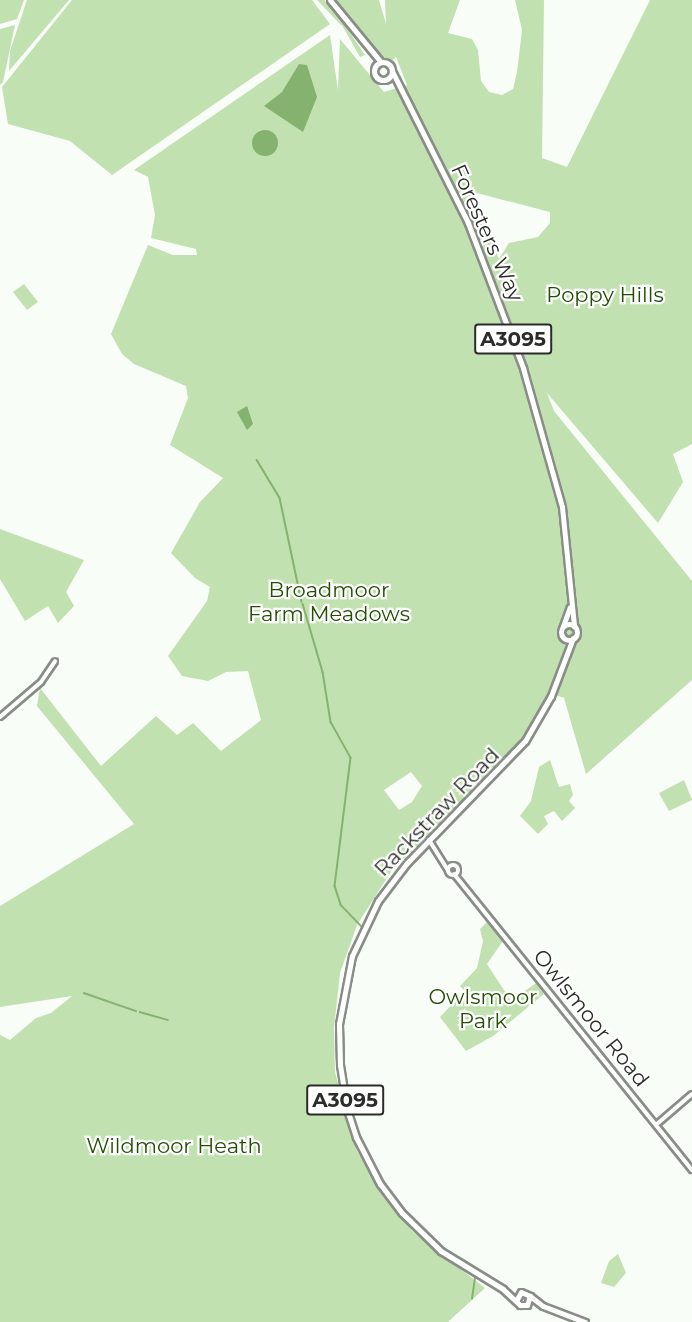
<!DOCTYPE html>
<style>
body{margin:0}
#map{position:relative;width:692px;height:1322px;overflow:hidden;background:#f9fdf7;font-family:Montserrat,sans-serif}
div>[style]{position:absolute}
.green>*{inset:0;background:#c1e1b1}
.water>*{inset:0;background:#85b26f}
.round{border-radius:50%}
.stream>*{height:1.5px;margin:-0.75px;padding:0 0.75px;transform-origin:0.75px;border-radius:0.75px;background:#85b26f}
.roads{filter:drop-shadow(2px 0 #898d87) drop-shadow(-2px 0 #898d87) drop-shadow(0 2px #898d87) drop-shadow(0 -2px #898d87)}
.tertiary>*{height:4px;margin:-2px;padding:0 2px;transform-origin:2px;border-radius:2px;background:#fff}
.tertiary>.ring{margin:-2px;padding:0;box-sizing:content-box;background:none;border:4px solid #fff;border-radius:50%}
.primary>*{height:5px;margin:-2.5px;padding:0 2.5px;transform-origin:2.5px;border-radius:2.5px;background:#fff}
.primary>.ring{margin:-2.5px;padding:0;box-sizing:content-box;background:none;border:5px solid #fff;border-radius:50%}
span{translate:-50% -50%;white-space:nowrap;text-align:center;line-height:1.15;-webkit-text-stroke:4.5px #fff;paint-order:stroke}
.shield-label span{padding:2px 4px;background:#fff;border:2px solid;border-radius:4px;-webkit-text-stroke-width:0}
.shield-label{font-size:20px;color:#2a2c29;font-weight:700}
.street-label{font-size:21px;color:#2a2c29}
.park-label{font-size:21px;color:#244e04}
</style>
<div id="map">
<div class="green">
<div style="clip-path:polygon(0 0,24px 0,17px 19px,0 24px)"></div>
<div style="clip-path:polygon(27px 0,69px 0,9px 71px,10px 51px)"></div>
<div style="clip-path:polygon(72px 0,312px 0,330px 24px,112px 175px,70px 141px,8px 124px,2px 87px)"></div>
<div style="clip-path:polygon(317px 0,324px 0,340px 18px,365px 55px,360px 57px,343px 27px)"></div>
<div style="clip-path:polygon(evenodd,336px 0,379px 0,386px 24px,385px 0,460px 0,448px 33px,472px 39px,478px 50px,481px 81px,489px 92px,502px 95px,513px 89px,517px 72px,522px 30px,515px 0,544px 0,542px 158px,567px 167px,650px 0,692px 0,692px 444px,673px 454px,683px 482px,658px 523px,547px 393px,554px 411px,692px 581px,692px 680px,586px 774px,564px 698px,555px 695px,492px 775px,392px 870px,357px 925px,340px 973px,334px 1028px,335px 1072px,357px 1151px,381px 1193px,413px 1232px,485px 1288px,448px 1322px,0 1322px,0 1035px,10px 1040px,36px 1018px,51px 1013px,72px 996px,0 1007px,0 906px,134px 824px,37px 706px,40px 688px,101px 766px,156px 716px,177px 735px,193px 723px,221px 751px,261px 720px,248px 671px,226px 672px,208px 681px,182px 676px,168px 656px,207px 601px,210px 587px,195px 578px,171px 553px,200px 502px,223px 478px,170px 445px,188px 398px,186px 386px,134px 364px,122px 354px,111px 334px,148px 245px,173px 255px,197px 255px,196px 249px,151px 238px,155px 215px,148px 177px,134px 170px,330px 35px,338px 90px,340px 39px,384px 92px,407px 85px,396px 57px,392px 61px,382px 57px,336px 0,469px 191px,550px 212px,550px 223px,538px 237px,509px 243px,499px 259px,469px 191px,336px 0,411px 772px,422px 786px,412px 802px,399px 810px,384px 790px,411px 772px)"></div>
<div style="clip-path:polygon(15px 25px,3px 82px,0 85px,0 29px)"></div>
<div style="clip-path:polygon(24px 284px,38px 302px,27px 310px,13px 292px)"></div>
<div style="clip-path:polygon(0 529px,84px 560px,66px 592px,74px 606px,58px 623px,48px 606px,25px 621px,0 579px)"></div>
<div style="clip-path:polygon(550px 760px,559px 787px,570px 784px,573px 795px,569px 801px,575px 808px,562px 821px,554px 811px,544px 816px,548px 824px,538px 834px,520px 816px,531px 801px,539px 767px)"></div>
<div style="clip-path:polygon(684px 780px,692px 800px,669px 811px,659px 793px)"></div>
<div style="clip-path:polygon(489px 920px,505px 938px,487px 964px,511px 1001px,536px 983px,544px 994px,493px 1036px,466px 1051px,440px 1017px,465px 991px,460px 986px,477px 968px,483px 941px,480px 929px)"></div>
<div style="clip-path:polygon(618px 1254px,626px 1273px,614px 1287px,601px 1283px,609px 1261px)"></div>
</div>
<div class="water">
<div style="clip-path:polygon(299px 64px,307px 65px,317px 97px,303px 132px,264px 106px,282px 92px)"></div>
<div class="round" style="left:252px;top:130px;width:26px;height:26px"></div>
<div style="clip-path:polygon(247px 406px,253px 424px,247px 430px,237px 412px)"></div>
</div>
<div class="stream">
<div style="left:257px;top:460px;width:44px;rotate:58.8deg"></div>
<div style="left:280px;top:498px;width:106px;rotate:78.1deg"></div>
<div style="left:303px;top:604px;width:71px;rotate:73.6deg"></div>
<div style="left:323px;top:672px;width:51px;rotate:80.9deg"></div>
<div style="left:331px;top:722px;width:41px;rotate:60.9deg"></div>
<div style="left:351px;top:758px;width:129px;rotate:97.1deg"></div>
<div style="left:335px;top:886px;width:20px;rotate:72deg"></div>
<div style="left:341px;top:905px;width:29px;rotate:46deg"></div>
<div style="left:84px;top:993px;width:55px;rotate:19.1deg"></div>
<div style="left:140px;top:1012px;width:29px;rotate:16deg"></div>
<div style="left:472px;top:1299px;width:22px;rotate:-82deg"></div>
</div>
<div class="roads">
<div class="tertiary">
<div style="left:0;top:717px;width:54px;rotate:-40.5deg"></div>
<div style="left:41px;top:682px;width:25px;rotate:-56deg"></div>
<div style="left:429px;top:840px;width:36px;rotate:58deg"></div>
<div class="ring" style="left:448px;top:865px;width:6px;height:6px"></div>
<div style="left:454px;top:874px;width:380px;rotate:51.2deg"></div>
<div style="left:657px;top:1124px;width:46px;rotate:-40.6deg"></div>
</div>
<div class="primary">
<div style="left:330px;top:0;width:80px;rotate:50.6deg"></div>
<div class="ring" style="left:374px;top:62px;width:13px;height:13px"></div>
<div style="left:392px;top:71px;width:170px;rotate:63.4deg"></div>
<div style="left:468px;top:223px;width:155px;rotate:69.2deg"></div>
<div style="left:523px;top:368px;width:144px;rotate:74.3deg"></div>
<div style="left:562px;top:507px;width:120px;rotate:84.2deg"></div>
<div class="ring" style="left:561px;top:624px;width:11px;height:11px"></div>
<div style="left:563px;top:626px;width:20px;rotate:-70deg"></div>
<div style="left:530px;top:1296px;width:16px;rotate:38deg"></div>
<div style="left:543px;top:1306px;width:45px;rotate:20.9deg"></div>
<div style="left:516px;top:1301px;width:10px;rotate:-61deg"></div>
<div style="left:521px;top:1292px;width:10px;rotate:24deg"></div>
<div style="left:530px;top:1296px;width:9px;rotate:108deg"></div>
<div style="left:527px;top:1305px;width:7px;rotate:180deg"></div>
<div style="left:520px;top:1305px;width:23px;rotate:-137deg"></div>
<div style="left:503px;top:1289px;width:73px;rotate:-148.5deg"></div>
<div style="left:441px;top:1251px;width:54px;rotate:-135.7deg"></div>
<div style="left:402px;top:1213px;width:36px;rotate:-127deg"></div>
<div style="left:380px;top:1184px;width:53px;rotate:-117.1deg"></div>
<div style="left:356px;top:1137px;width:29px;rotate:-108deg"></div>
<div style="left:347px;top:1109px;width:45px;rotate:-99deg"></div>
<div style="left:340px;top:1065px;width:41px;rotate:-91.4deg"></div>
<div style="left:339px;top:1024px;width:69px;rotate:-79.2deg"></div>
<div style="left:352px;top:956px;width:61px;rotate:-64.7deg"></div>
<div style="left:378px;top:901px;width:48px;rotate:-52.7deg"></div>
<div style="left:407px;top:863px;width:170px;rotate:-46deg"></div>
<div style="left:525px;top:741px;width:52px;rotate:-60deg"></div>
<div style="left:551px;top:696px;width:62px;rotate:-69.2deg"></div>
</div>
</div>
<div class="shield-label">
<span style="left:513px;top:339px">A3095</span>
<span style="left:345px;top:1100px">A3095</span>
</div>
<div class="street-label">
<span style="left:487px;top:233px;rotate:66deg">Foresters Way</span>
<span style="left:437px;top:812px;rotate:-46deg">Rackstraw Road</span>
<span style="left:591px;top:1018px;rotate:51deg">Owlsmoor Road</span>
</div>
<div class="park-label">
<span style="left:605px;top:295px">Poppy Hills</span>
<span style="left:329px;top:602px">Broadmoor<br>Farm Meadows</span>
<span style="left:483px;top:1009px">Owlsmoor<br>Park</span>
<span style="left:174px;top:1146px">Wildmoor Heath</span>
</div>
</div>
